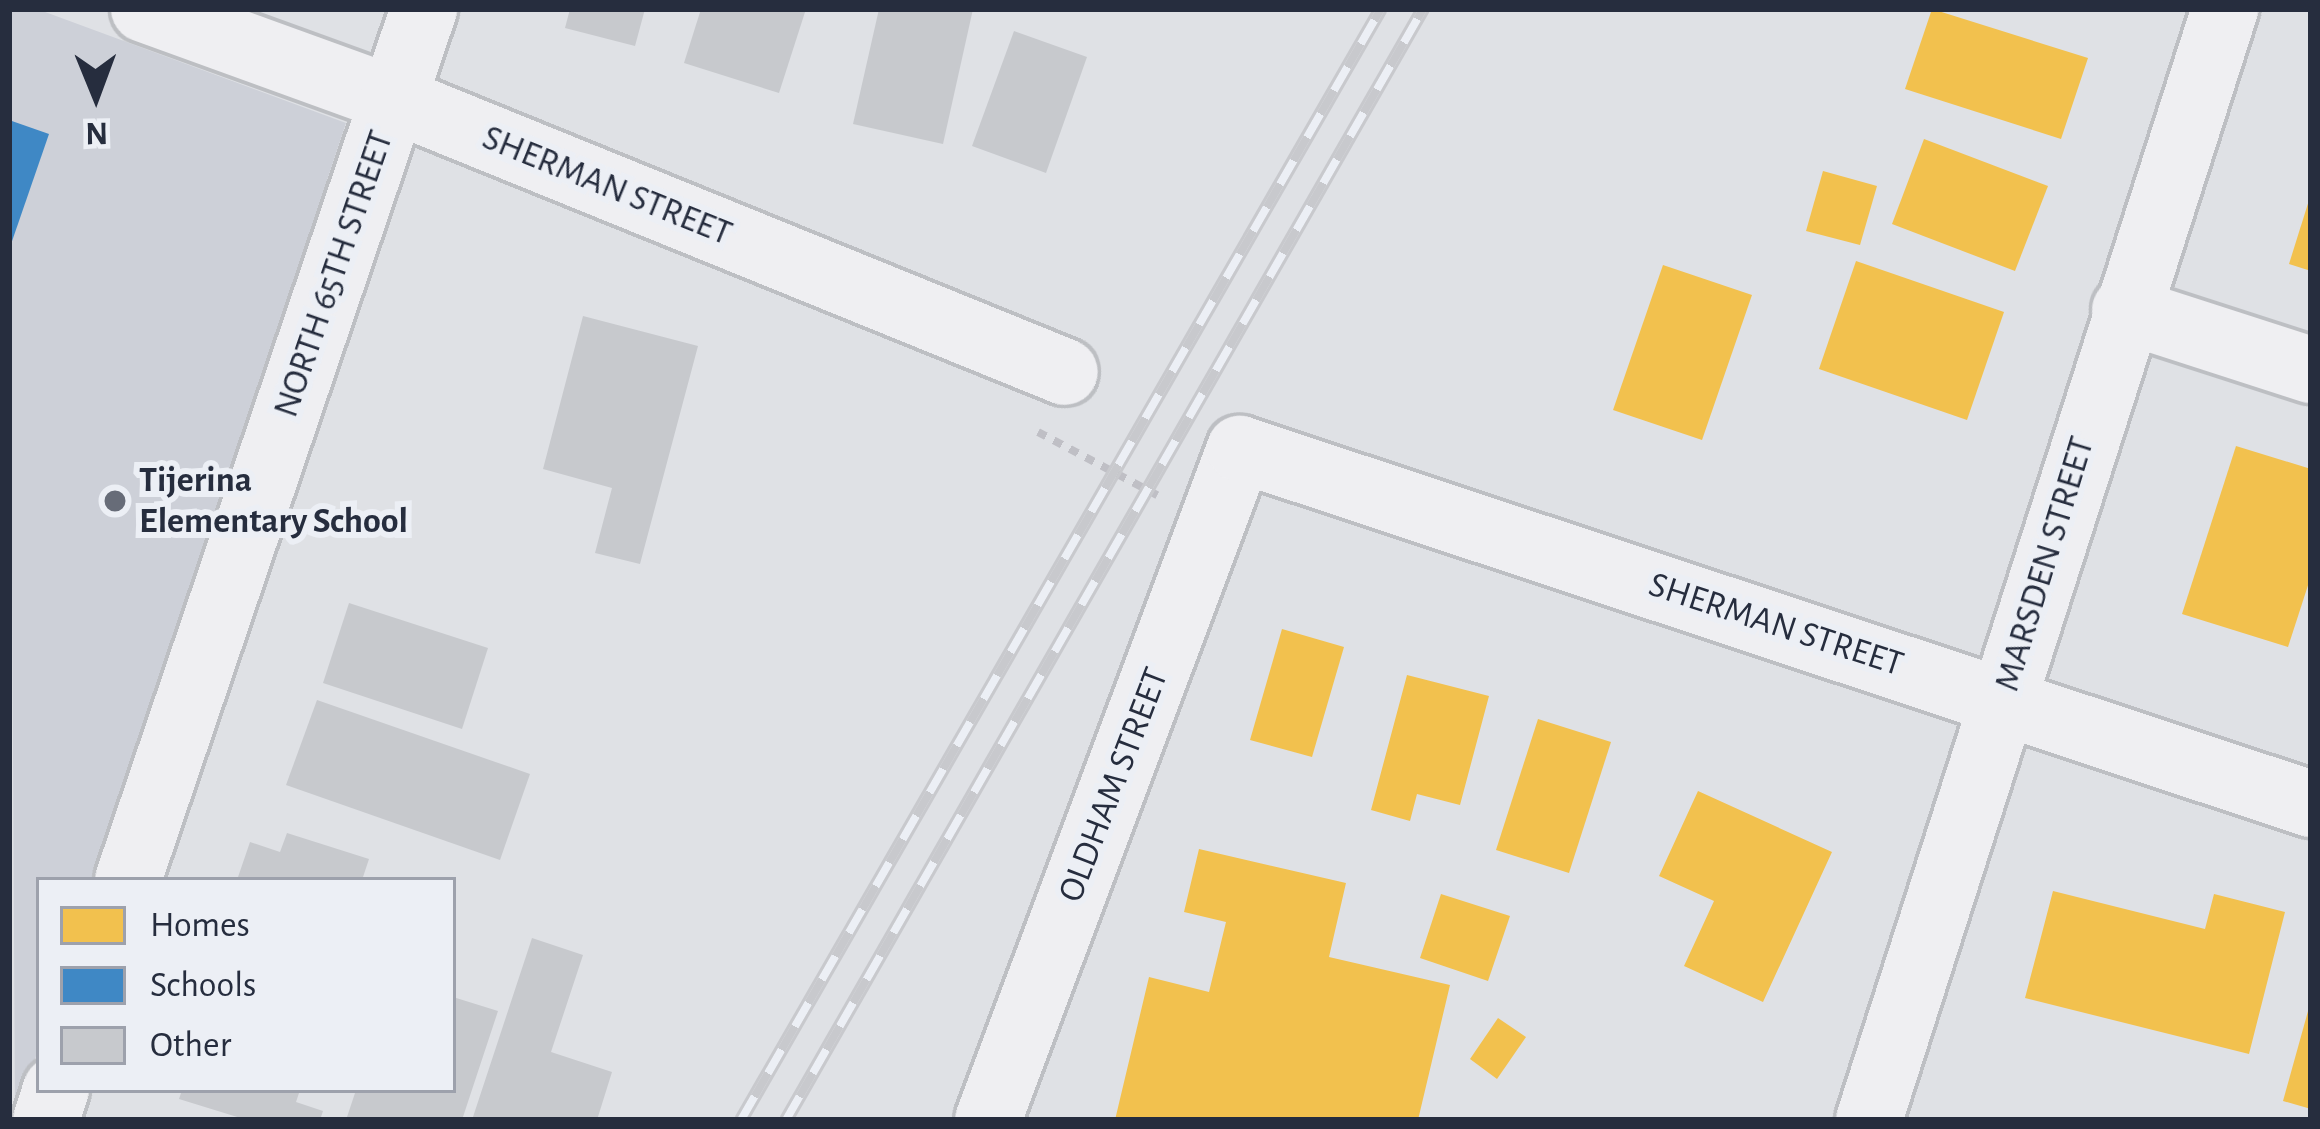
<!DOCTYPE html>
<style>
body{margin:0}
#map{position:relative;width:2320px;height:1129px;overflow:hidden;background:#dfe1e5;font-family:"Alegreya Sans",sans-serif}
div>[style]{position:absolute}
.built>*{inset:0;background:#cdd0d8}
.homes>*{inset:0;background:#f2c14e}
.schools>*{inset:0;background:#3f88c5}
.building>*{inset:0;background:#c7c9cd}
.path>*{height:8px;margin-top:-4px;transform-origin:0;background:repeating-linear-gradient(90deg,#bfbfc5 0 9px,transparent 0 18px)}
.roads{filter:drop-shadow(3px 0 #bdbfc3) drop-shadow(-3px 0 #bdbfc3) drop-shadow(0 3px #bdbfc3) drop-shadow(0 -3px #bdbfc3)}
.minor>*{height:66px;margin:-33px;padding:0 33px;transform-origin:33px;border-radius:33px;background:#efeff2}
.rail>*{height:14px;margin-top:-7px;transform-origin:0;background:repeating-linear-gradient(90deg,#eceff5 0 27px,#c8c9cd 0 54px);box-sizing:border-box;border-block:3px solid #c8c9cd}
.dots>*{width:33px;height:33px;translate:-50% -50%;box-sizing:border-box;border:6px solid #eceff5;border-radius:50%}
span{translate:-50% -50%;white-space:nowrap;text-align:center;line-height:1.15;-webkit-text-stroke:12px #eceff5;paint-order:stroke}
.street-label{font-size:36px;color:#262d3e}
.poi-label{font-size:36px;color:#262d3e;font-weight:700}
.left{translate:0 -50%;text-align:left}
.frame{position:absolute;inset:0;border:12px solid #262d3e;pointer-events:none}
.legend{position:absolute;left:36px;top:877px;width:420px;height:216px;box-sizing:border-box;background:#eceff5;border:3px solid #9da1ac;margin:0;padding:15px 21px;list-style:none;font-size:36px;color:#262d3e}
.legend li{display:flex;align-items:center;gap:24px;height:60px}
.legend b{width:60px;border:3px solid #9da1ac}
.north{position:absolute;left:36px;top:36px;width:120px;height:120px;-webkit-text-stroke:9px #eceff5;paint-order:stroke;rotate:179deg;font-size:33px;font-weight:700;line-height:48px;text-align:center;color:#262d3e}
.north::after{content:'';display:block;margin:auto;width:42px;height:54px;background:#262d3e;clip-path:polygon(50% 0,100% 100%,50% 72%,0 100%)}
</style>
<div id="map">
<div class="built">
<div style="clip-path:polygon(9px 9px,37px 9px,346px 123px,95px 880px,39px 880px,39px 1047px,15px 1120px)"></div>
</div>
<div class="homes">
<div style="clip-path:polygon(1932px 9px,2088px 58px,2061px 139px,1905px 89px)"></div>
<div style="clip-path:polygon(1924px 139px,2048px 186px,2015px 271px,1892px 224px)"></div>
<div style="clip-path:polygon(1823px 171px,1877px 186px,1860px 245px,1806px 231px)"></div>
<div style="clip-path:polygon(2310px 197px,2311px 197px,2311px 271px,2289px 264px)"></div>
<div style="clip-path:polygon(1856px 261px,2004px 312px,1967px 420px,1819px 369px)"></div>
<div style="clip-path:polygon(1663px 265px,1752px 295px,1702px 440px,1613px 410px)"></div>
<div style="clip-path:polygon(2236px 446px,2311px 469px,2311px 576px,2288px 647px,2182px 614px)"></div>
<div style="clip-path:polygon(1282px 629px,1344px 647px,1312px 757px,1250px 740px)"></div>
<div style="clip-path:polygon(1407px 675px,1489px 696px,1460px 805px,1417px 794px,1410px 821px,1371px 810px)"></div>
<div style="clip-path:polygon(1538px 719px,1611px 742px,1569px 873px,1496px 850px)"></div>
<div style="clip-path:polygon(1698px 791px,1832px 852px,1763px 1002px,1684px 966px,1714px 901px,1659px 876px)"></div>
<div style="clip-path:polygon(1199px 849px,1346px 883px,1329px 957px,1450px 985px,1418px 1120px,1115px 1120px,1149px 977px,1209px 992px,1226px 922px,1184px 912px)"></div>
<div style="clip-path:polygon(2053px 891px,2205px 929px,2214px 894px,2285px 912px,2249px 1054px,2025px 998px)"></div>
<div style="clip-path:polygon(1441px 894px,1510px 916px,1488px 981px,1420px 958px)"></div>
<div style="clip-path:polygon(2310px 1004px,2311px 1004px,2311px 1109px,2283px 1101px)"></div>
<div style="clip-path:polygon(1498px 1018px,1526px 1037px,1497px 1079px,1470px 1059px)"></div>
</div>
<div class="schools">
<div style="clip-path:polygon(9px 120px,49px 134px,10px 247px,9px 247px)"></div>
</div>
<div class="building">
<div style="clip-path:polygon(570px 9px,645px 9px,635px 46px,565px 28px)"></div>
<div style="clip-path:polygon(701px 9px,806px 9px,779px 93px,684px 63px)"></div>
<div style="clip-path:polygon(879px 9px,973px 9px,943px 144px,853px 124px)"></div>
<div style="clip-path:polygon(1014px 31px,1087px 57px,1046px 173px,972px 146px)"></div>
<div style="clip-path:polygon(583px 316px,698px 346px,640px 564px,595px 553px,612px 488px,543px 469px)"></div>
<div style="clip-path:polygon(349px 603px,488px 648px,462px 729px,323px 683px)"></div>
<div style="clip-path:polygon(317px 700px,530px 774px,500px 860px,286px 785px)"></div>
<div style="clip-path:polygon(287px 833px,369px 859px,362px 880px,237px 880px,250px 842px,280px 852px)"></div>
<div style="clip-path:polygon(532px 938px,583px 955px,551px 1052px,612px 1072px,597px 1120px,472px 1120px)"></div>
<div style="clip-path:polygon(453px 997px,498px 1011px,462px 1120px,346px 1120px,356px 1090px,453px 1090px)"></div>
<div style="clip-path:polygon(182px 1090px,300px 1090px,296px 1102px,323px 1111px,320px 1120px,247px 1120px,179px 1099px)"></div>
</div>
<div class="path">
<div style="left:1038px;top:432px;width:135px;rotate:27.9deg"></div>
</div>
<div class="roads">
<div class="minor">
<div style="left:144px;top:9px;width:265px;rotate:19.9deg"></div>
<div style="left:393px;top:99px;width:725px;rotate:22.11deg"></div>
<div style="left:2125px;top:310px;width:195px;rotate:17.9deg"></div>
<div style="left:128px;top:880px;width:920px;rotate:-71.23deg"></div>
<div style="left:46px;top:1120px;width:32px;rotate:-72deg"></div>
<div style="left:988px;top:1120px;width:717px;rotate:-69.42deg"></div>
<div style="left:1240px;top:449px;width:1128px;rotate:18.34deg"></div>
<div style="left:1869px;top:1120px;width:1167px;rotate:-72.23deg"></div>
</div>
</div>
<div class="rail">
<div style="left:741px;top:1120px;width:1282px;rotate:-60.06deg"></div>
<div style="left:786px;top:1120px;width:1281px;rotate:-60.17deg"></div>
</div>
<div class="dots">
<div style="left:115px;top:501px;background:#676c78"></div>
</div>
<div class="street-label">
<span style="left:607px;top:186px;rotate:22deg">SHERMAN STREET</span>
<span style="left:334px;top:274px;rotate:-71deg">NORTH 65TH STREET</span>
<span style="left:2045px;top:564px;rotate:-73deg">MARSDEN STREET</span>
<span style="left:1776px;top:625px;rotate:18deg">SHERMAN STREET</span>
<span style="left:1114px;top:785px;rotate:-69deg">OLDHAM STREET</span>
</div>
<div class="poi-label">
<span class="left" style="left:139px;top:501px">Tijerina<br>Elementary School</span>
</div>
<div class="frame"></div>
<ul class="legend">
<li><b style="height:33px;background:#f2c14e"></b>Homes</li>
<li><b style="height:33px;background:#3f88c5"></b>Schools</li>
<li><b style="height:33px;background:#c7c9cd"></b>Other</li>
</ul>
<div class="north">N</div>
</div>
